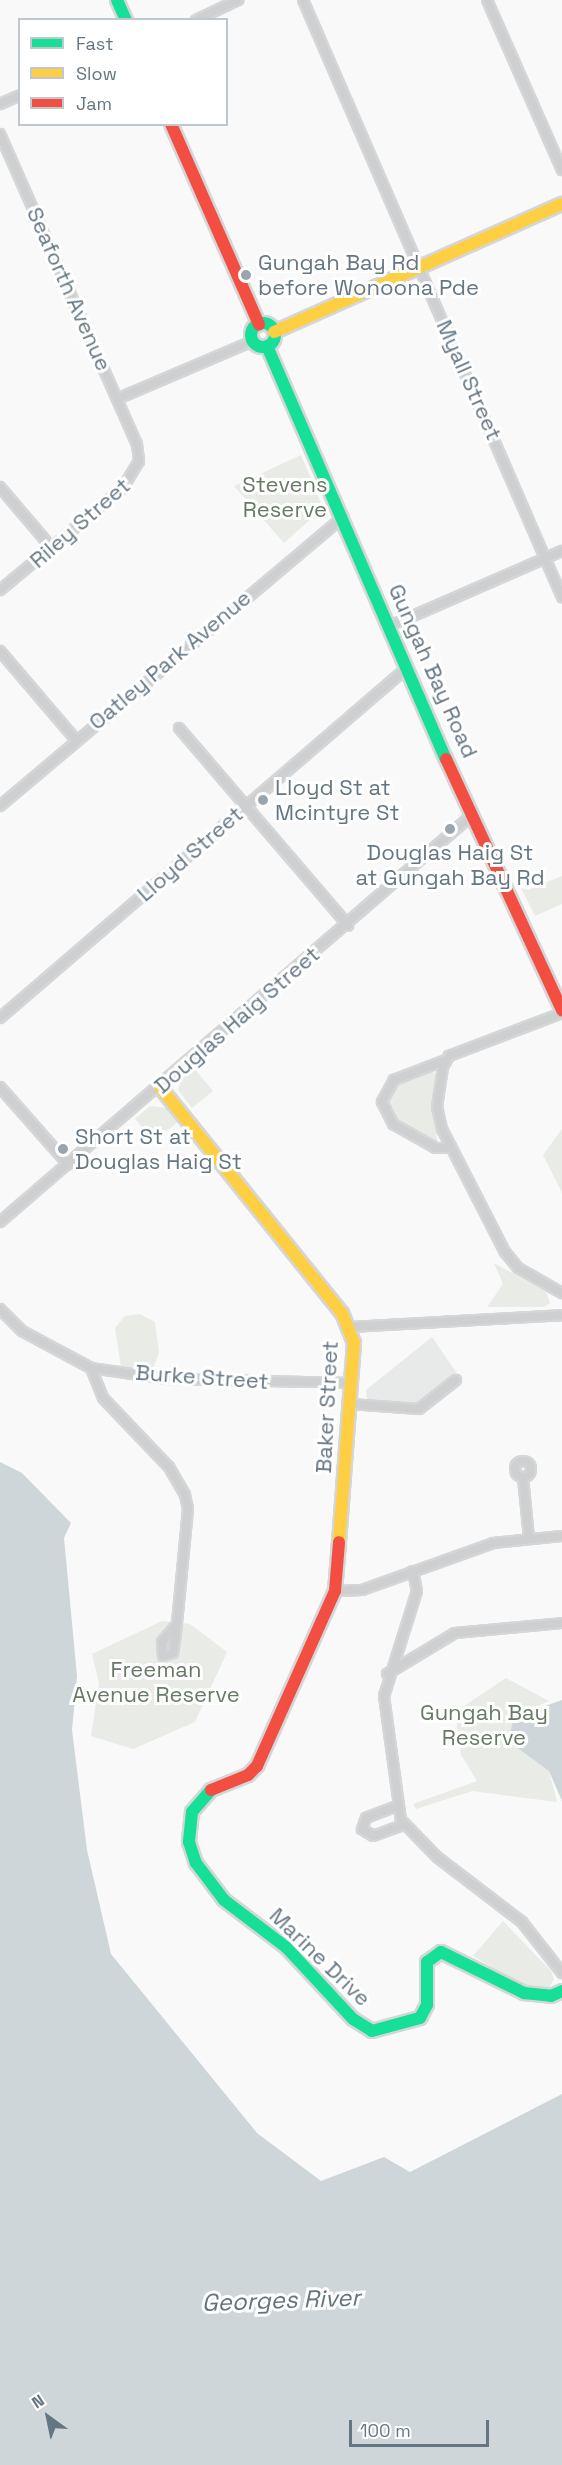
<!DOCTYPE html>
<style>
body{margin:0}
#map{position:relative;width:562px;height:2465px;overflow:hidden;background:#f9f9f9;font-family:"Space Grotesk",sans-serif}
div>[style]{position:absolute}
.built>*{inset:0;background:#e8e9e9}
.green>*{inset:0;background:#e8ebe6}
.water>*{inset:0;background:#ced6d9}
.roads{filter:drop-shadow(2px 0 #d5d6d7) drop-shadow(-2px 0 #d5d6d7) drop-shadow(0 2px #d5d6d7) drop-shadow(0 -2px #d5d6d7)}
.street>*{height:8px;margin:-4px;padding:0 4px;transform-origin:4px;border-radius:4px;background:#cecfd0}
.street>.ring{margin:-4px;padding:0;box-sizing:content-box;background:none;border:8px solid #cecfd0;border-radius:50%}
.fast>*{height:12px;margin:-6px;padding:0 6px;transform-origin:6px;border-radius:6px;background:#16e098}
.fast>.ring{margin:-6px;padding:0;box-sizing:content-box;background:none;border:12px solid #16e098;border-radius:50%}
.slow>*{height:12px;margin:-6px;padding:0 6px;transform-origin:6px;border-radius:6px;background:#ffcf43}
.jam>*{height:12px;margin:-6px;padding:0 6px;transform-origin:6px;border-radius:6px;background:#f24e42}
.dots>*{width:16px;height:16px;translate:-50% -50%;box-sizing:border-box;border:3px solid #fff;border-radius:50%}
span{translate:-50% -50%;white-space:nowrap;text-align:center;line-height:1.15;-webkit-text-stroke:6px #fff;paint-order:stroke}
.poi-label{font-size:22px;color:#657683}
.left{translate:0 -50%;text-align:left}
.street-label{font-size:22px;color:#657683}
.park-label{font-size:22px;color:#687a64}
.water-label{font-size:24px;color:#60757c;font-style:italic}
.legend{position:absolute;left:18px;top:18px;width:210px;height:108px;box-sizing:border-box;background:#fff;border:2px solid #c1c8cd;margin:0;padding:8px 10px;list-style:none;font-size:18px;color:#657683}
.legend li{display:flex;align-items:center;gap:12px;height:30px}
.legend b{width:30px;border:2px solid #c1c8cd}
.north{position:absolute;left:18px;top:2387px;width:60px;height:60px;-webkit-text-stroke:4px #fff;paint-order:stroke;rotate:327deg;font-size:16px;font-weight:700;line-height:24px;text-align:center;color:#657683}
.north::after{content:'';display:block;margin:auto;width:21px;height:27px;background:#657683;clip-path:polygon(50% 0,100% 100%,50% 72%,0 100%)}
.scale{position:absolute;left:349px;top:2420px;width:140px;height:27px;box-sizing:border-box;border:3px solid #657683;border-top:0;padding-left:8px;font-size:18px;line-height:21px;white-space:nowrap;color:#657683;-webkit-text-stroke:4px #fff;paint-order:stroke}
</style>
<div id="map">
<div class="built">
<div style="clip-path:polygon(432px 1337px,458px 1375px,420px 1406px,367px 1402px,366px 1390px)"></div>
</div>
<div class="green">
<div style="clip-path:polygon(301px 455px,323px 508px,284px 543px,234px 486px)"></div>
<div style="clip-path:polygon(562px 876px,562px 904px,535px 916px,521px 888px,528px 890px)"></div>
<div style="clip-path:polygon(194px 1068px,213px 1091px,192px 1108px,178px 1090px,182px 1078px)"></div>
<div style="clip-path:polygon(425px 1071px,436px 1073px,433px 1116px,438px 1143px,393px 1119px,386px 1103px,397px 1084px)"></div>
<div style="clip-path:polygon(150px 1106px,166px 1108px,179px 1121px,154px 1141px,135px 1119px)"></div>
<div style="clip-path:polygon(562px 1129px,562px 1193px,543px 1155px)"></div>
<div style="clip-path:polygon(494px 1263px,546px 1292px,550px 1303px,543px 1307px,487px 1307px,503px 1284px)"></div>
<div style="clip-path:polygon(140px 1314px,155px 1322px,159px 1353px,153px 1368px,121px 1367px,115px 1328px,125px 1316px)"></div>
<div style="clip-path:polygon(162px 1621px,190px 1624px,227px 1652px,195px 1722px,133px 1749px,91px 1736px,99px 1683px,92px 1654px)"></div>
<div style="clip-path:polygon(506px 1678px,549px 1701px,515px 1717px,508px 1740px,549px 1771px,557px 1802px,472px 1791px,416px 1809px,413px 1804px,477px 1781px,461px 1755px,455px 1712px)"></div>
<div style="clip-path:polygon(503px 1921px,551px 1971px,554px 1979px,549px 1988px,523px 1986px,473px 1956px)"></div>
</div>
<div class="water">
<div style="clip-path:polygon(0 1462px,22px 1473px,71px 1523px,64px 1538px,77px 1676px,72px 1730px,87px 1850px,111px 1954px,257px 2133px,321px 2181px,384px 2157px,410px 2172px,562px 2094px,562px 2465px,0 2465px)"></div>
<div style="clip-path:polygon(562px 1700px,562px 1801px,549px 1771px,508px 1741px,514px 1717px)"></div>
</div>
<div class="roads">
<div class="street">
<div style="left:303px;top:0;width:651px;rotate:66.55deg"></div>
<div style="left:487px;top:0;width:186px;rotate:66.2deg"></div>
<div style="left:196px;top:20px;width:47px;rotate:-25.5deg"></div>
<div style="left:0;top:104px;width:22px;rotate:-24deg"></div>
<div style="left:0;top:134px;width:339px;rotate:66.2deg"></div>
<div style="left:137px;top:444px;width:17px;rotate:83deg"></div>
<div style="left:139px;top:461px;width:31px;rotate:121deg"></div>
<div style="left:123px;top:488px;width:160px;rotate:140.3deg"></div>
<div style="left:117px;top:399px;width:148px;rotate:-23.1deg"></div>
<div style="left:0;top:487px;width:80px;rotate:49.6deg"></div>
<div style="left:390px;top:626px;width:188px;rotate:-23.6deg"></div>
<div style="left:0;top:651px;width:117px;rotate:49.5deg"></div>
<div style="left:179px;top:728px;width:260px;rotate:49.4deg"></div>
<div style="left:0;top:806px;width:449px;rotate:-40.1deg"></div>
<div style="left:562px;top:1013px;width:121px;rotate:159.2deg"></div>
<div style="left:449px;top:1056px;width:13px;rotate:119deg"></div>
<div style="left:443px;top:1067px;width:40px;rotate:98.5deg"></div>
<div style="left:437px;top:1107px;width:23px;rotate:77deg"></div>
<div style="left:442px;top:1129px;width:138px;rotate:62.9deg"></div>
<div style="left:505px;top:1252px;width:21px;rotate:51deg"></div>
<div style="left:518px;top:1268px;width:51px;rotate:29.6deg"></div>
<div style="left:0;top:1018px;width:538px;rotate:-40.71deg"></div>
<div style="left:446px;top:1060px;width:56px;rotate:159deg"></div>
<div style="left:394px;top:1080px;width:25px;rotate:119deg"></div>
<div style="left:382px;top:1102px;width:25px;rotate:63deg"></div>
<div style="left:393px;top:1124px;width:49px;rotate:29.2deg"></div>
<div style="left:436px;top:1148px;width:15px"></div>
<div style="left:0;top:1087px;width:103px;rotate:48.6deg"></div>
<div style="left:0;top:1222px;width:622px;rotate:-40.76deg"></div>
<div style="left:0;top:1309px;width:31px;rotate:45deg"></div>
<div style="left:22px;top:1331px;width:78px;rotate:28.2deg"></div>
<div style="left:91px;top:1368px;width:77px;rotate:8.2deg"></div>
<div style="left:167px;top:1379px;width:185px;rotate:1.2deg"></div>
<div style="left:350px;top:1327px;width:212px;rotate:-3.2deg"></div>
<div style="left:91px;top:1368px;width:32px;rotate:68deg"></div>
<div style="left:103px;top:1398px;width:95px;rotate:46.3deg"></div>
<div style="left:169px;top:1467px;width:32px;rotate:60deg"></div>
<div style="left:185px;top:1495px;width:14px;rotate:78deg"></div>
<div style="left:188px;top:1509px;width:126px;rotate:95.5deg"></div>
<div style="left:176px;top:1634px;width:19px;rotate:99deg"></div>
<div style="left:173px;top:1653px;width:10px;rotate:163deg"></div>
<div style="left:163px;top:1656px;width:14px;rotate:-94deg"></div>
<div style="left:162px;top:1642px;width:23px;rotate:-50deg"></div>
<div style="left:350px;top:1404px;width:69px;rotate:4.1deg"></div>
<div style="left:419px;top:1409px;width:47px;rotate:-38.1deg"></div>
<div class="ring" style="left:515px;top:1461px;width:8px;height:8px"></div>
<div style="left:523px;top:1478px;width:60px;rotate:84.3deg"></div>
<div style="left:413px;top:1571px;width:20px;rotate:79deg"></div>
<div style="left:417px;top:1591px;width:110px;rotate:107.4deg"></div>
<div style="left:384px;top:1696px;width:125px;rotate:82.2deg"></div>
<div style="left:401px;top:1820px;width:52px;rotate:45.8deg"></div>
<div style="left:437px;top:1857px;width:107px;rotate:37.4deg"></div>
<div style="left:522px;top:1922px;width:65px;rotate:51.9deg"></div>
<div style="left:335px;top:1591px;width:27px;rotate:-2deg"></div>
<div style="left:362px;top:1590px;width:139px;rotate:-19.7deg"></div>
<div style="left:493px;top:1543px;width:69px;rotate:-5.8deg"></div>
<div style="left:387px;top:1674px;width:79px;rotate:-31.1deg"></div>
<div style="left:455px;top:1633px;width:107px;rotate:-5.3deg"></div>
<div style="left:397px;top:1806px;width:33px;rotate:159deg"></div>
<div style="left:366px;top:1818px;width:12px;rotate:110deg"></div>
<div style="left:362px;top:1829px;width:13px;rotate:32deg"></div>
<div style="left:373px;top:1836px;width:32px;rotate:-20deg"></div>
</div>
<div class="fast">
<div style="left:117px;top:0;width:22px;rotate:66deg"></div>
<div class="ring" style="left:251px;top:323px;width:12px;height:12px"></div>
<div style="left:267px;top:346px;width:450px;rotate:66.6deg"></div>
<div style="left:211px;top:1790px;width:29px;rotate:131deg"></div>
<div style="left:192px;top:1812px;width:30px;rotate:96deg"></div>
<div style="left:189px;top:1842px;width:22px;rotate:72deg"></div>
<div style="left:196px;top:1863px;width:46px;rotate:52.9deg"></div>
<div style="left:224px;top:1900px;width:78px;rotate:37.2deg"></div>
<div style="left:286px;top:1947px;width:98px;rotate:47.1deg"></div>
<div style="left:353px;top:2019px;width:22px;rotate:32deg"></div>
<div style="left:372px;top:2031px;width:50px;rotate:-15.2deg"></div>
<div style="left:420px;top:2018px;width:15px;rotate:-62deg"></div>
<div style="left:427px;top:2005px;width:43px;rotate:-90deg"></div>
<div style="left:427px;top:1962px;width:17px;rotate:-36deg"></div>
<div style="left:441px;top:1952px;width:93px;rotate:26.3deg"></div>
<div style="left:524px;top:1993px;width:27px;rotate:6deg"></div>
<div style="left:551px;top:1996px;width:12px;rotate:-24deg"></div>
</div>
<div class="slow">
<div style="left:274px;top:332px;width:315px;rotate:-24deg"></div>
<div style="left:160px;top:1087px;width:290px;rotate:51.2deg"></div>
<div style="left:342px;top:1313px;width:32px;rotate:68deg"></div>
<div style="left:354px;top:1343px;width:200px;rotate:94.3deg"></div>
</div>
<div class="jam">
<div style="left:171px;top:124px;width:219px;rotate:66.3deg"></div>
<div style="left:446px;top:759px;width:277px;rotate:65.2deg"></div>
<div style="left:211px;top:1790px;width:40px;rotate:-22deg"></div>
<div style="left:248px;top:1775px;width:13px;rotate:-45deg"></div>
<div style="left:257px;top:1766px;width:192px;rotate:-66deg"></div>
<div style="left:335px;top:1591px;width:49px;rotate:-85.3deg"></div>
</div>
</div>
<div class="dots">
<div style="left:246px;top:275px;background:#99a4ac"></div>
<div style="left:263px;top:800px;background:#99a4ac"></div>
<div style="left:450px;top:829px;background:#99a4ac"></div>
<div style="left:63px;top:1149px;background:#99a4ac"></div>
</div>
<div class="poi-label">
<span class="left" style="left:258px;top:275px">Gungah Bay Rd<br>before Wonoona Pde</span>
<span class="left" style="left:275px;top:800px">Lloyd St at<br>Mcintyre St</span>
<span style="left:450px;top:865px">Douglas Haig St<br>at Gungah Bay Rd</span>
<span class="left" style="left:75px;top:1149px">Short St at<br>Douglas Haig St</span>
</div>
<div class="street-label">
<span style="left:69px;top:289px;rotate:66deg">Seaforth Avenue</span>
<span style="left:469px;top:380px;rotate:66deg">Myall Street</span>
<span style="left:80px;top:523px;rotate:-41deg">Riley Street</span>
<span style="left:170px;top:660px;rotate:-40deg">Oatley Park Avenue</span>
<span style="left:433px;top:671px;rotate:66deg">Gungah Bay Road</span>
<span style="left:190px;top:854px;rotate:-41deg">Lloyd Street</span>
<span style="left:237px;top:1020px;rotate:-41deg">Douglas Haig Street</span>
<span style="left:202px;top:1377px;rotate:4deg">Burke Street</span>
<span style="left:327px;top:1407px;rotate:-87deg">Baker Street</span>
<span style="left:320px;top:1957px;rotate:44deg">Marine Drive</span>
</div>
<div class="park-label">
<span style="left:285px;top:497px">Stevens<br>Reserve</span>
<span style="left:156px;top:1682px">Freeman<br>Avenue Reserve</span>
<span style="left:484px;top:1725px">Gungah Bay<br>Reserve</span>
</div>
<div class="water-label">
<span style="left:281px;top:2300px;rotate:-2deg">Georges River</span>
</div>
<ul class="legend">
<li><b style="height:8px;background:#16e098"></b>Fast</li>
<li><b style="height:8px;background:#ffcf43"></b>Slow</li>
<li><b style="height:8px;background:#f24e42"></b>Jam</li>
</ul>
<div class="north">N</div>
<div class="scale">100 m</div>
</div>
